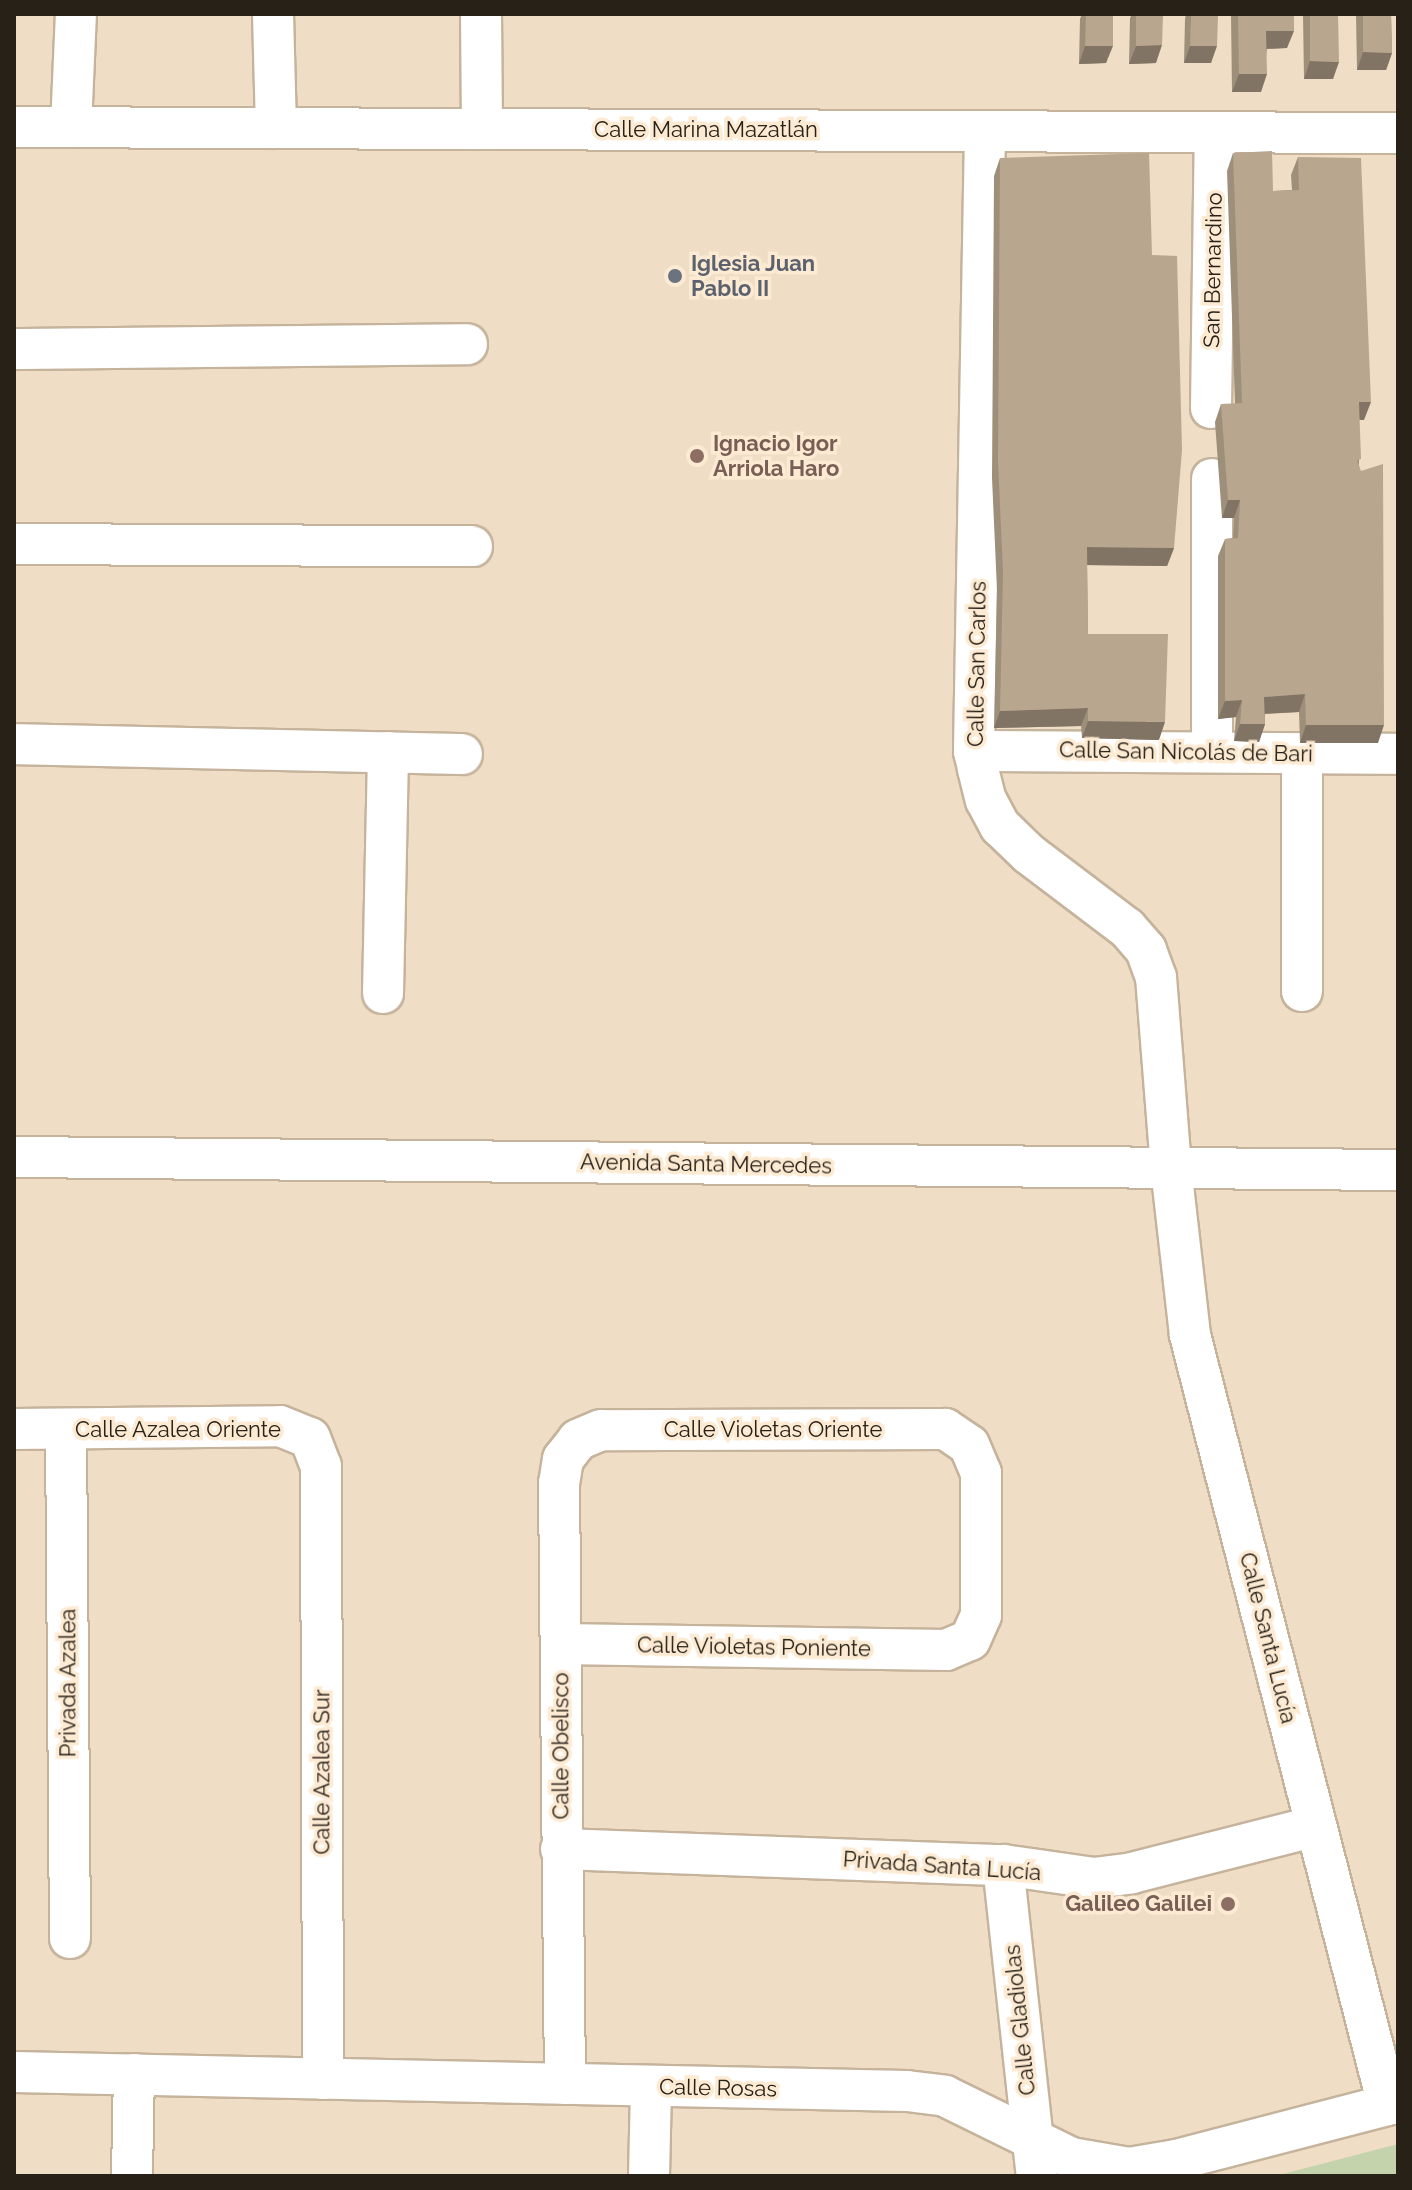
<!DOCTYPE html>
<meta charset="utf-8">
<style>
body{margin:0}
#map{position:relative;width:1412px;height:2190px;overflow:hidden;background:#efddc5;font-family:Raleway,sans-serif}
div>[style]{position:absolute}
.green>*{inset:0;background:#c5d3ad}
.roads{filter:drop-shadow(2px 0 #c5b39c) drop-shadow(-2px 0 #c5b39c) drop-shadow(0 2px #c5b39c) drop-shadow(0 -2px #c5b39c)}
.street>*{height:40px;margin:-20px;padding:0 20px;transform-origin:20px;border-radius:20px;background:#fff}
.wall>*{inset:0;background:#9e8f7b}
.shaded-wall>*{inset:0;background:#817464}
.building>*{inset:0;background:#b8a68f}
.dots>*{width:22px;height:22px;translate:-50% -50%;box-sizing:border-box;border:4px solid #fdead2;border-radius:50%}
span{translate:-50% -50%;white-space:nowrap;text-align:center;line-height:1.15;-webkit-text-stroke:7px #fdead2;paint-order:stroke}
.street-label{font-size:22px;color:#272118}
.worship-label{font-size:22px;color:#5b616d;font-weight:700}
.left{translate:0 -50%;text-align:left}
.education-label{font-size:22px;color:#785e54;font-weight:700}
.right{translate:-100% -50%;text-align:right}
.frame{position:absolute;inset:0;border:16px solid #272118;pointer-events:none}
</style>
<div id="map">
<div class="green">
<div style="clip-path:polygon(1398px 2144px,1398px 2176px,1275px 2176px)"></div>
</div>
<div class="roads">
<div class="street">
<div style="left:273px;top:14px;width:114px;rotate:88.5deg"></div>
<div style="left:481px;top:14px;width:115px;rotate:89.5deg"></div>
<div style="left:14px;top:127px;width:1384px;rotate:0.25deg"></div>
<div style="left:71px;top:127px;width:113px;rotate:-87.5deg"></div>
<div style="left:985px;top:131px;width:620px;rotate:91.02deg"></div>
<div style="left:974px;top:751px;width:18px;rotate:77deg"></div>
<div style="left:978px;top:769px;width:32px;rotate:76deg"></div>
<div style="left:986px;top:800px;width:30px;rotate:62deg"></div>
<div style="left:1000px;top:826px;width:40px;rotate:44deg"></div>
<div style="left:1029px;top:854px;width:123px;rotate:37.1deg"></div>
<div style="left:1127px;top:928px;width:29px;rotate:49deg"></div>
<div style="left:1146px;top:950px;width:29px;rotate:70deg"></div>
<div style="left:1156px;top:977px;width:192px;rotate:85.5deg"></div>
<div style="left:1171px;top:1168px;width:168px;rotate:83.5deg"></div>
<div style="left:1190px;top:1335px;width:795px;rotate:75.58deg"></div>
<div style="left:14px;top:349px;width:453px;rotate:-0.6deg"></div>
<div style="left:1211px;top:408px;width:276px;rotate:-89.2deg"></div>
<div style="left:1212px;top:479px;width:273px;rotate:90deg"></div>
<div style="left:14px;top:544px;width:458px;rotate:0.3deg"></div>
<div style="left:14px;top:744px;width:448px;rotate:1.3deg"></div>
<div style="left:974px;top:751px;width:424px;rotate:0.4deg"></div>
<div style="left:1302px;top:753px;width:238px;rotate:90deg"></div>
<div style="left:383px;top:993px;width:241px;rotate:-88.8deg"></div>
<div style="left:14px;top:1157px;width:1384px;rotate:0.54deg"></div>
<div style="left:14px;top:1429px;width:266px;rotate:-0.6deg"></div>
<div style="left:280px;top:1426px;width:32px;rotate:22deg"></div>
<div style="left:310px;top:1438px;width:30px;rotate:69deg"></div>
<div style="left:321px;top:1466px;width:613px;rotate:89.81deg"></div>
<div style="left:66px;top:1429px;width:509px;rotate:89.55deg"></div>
<div style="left:561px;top:1644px;width:385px;rotate:0.9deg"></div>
<div style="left:946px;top:1650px;width:26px;rotate:-23deg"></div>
<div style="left:970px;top:1640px;width:27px;rotate:-66deg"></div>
<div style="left:981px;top:1615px;width:142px;rotate:-90deg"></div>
<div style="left:981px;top:1473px;width:30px;rotate:-113deg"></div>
<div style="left:969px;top:1445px;width:29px;rotate:-146deg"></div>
<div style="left:945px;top:1429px;width:344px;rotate:179.8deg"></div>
<div style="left:601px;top:1430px;width:25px;rotate:157deg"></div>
<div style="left:578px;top:1440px;width:24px;rotate:128deg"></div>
<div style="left:563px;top:1459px;width:24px;rotate:99deg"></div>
<div style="left:559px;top:1483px;width:601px;rotate:89.43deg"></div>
<div style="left:561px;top:1849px;width:442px;rotate:2.1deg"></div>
<div style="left:1003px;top:1865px;width:92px;rotate:8.1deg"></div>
<div style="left:1094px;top:1878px;width:38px;rotate:-7deg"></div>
<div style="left:1132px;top:1873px;width:190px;rotate:-14.3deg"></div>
<div style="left:1003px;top:1865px;width:313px;rotate:83.8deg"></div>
<div style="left:14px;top:2072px;width:893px;rotate:1.22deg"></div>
<div style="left:907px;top:2091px;width:38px;rotate:7deg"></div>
<div style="left:945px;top:2096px;width:140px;rotate:26.2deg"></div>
<div style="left:1071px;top:2158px;width:59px;rotate:9.8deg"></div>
<div style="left:1129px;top:2168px;width:48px;rotate:-9.7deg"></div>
<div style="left:1176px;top:2160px;width:229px;rotate:-14.6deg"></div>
<div style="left:132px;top:2176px;width:102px;rotate:-88.9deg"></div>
<div style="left:649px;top:2176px;width:89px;rotate:-88.7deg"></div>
</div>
</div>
<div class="wall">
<div style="clip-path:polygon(1082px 14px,1113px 14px,1106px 63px,1079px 64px,1080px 19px)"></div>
<div style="clip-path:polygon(1132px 14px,1163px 14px,1156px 63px,1129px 64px,1130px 18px)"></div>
<div style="clip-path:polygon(1186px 14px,1218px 14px,1211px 63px,1184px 63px,1185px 19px)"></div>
<div style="clip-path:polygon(1231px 14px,1294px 14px,1287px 48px,1267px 49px,1261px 92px,1232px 92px)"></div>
<div style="clip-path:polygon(1303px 14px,1338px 14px,1333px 79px,1304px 79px)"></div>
<div style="clip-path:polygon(1356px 14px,1391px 14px,1392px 53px,1386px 70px,1357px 70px)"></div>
<div style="clip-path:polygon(1233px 153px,1273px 191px,1292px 190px,1291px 175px,1298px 157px,1364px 420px,1359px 420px,1359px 465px,1378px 743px,1300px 743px,1299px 712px,1265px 714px,1265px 724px,1259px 742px,1234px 741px,1236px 717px,1218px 719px,1218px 556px,1225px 539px,1233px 538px,1234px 518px,1222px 518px,1215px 422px,1221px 404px,1235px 404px,1227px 171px)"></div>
<div style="clip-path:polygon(1000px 158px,1152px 255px,1174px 548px,1167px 566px,1087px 565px,1088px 634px,1159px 740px,1082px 738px,1081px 726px,994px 728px,997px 590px,992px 478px,994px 176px)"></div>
</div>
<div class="shaded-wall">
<div style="clip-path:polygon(1266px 31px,1294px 31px,1287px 48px,1260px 49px)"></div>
<div style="clip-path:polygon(1162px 45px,1156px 63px,1129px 64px,1136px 46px)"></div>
<div style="clip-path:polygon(1085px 46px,1113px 46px,1106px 63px,1079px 64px)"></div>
<div style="clip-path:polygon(1190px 46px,1217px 46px,1211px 63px,1184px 63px)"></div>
<div style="clip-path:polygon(1363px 52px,1392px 53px,1386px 70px,1357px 70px)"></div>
<div style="clip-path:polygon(1310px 61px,1339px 62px,1333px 79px,1304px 79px)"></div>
<div style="clip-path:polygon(1239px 74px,1267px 74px,1261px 92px,1232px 92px)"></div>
<div style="clip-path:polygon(1359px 402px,1371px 402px,1364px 420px,1352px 419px)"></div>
<div style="clip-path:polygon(1228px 500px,1240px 500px,1234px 518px,1222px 518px)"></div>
<div style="clip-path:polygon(1087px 547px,1174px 548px,1167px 566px,1081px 565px)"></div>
<div style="clip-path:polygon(1305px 694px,1299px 712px,1257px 714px,1264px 697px)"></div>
<div style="clip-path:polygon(1242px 700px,1236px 717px,1218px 719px,1225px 701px)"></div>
<div style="clip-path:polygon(1088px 708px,1081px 726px,994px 728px,1000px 711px)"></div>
<div style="clip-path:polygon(1088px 721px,1165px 722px,1159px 740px,1082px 738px)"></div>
<div style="clip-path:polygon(1240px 724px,1265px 724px,1259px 742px,1234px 741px)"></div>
<div style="clip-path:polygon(1306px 725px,1384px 725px,1378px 743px,1300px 743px)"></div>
</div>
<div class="building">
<div style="clip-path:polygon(1086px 14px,1113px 14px,1113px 46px,1085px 46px)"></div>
<div style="clip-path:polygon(1136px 14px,1163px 14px,1162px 45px,1136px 46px)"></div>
<div style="clip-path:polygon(1191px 14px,1218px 14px,1217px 46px,1190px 46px)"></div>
<div style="clip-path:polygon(1238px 14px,1294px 14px,1294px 31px,1266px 31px,1267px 74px,1239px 74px)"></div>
<div style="clip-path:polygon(1310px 14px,1338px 14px,1339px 62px,1310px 61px)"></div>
<div style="clip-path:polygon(1363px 14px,1391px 14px,1392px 53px,1363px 52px)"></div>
<div style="clip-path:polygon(1272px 151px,1273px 191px,1299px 190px,1298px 157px,1361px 158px,1371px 402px,1359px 402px,1361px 459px,1357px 460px,1361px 471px,1383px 464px,1384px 725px,1306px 725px,1305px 694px,1264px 697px,1265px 724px,1240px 724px,1242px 700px,1225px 701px,1225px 539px,1238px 538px,1240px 500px,1228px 500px,1221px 404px,1242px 403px,1233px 153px)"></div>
<div style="clip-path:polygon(1149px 153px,1152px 255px,1177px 256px,1182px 450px,1174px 548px,1087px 547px,1088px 634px,1168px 634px,1165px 722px,1088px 721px,1088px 708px,1000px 711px,1003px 573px,998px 461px,1000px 158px)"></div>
</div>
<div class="dots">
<div style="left:675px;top:276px;background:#6b7280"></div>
<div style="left:697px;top:456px;background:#8d6e63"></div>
<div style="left:1228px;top:1904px;background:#8d6e63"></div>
</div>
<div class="street-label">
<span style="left:706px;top:130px">Calle Marina Mazatlán</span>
<span style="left:1213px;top:270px;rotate:-89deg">San Bernardino</span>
<span style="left:977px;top:664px;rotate:-89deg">Calle San Carlos</span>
<span style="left:1186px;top:752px;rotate:1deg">Calle San Nicolás de Bari</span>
<span style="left:706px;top:1164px;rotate:1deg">Avenida Santa Mercedes</span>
<span style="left:178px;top:1430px">Calle Azalea Oriente</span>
<span style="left:773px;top:1430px">Calle Violetas Oriente</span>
<span style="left:1268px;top:1638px;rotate:76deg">Calle Santa Lucía</span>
<span style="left:754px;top:1647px;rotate:1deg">Calle Violetas Poniente</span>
<span style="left:68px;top:1683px;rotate:-90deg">Privada Azalea</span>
<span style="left:561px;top:1746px;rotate:-90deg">Calle Obelisco</span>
<span style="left:322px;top:1772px;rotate:-90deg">Calle Azalea Sur</span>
<span style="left:942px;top:1866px;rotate:4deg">Privada Santa Lucía</span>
<span style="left:1020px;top:2020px;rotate:-96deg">Calle Gladiolas</span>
<span style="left:718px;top:2088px;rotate:1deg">Calle Rosas</span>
</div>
<div class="worship-label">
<span class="left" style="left:691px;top:276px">Iglesia Juan<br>Pablo II</span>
</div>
<div class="education-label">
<span class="left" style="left:713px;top:456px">Ignacio Igor<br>Arriola Haro</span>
<span class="right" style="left:1212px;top:1904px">Galileo Galilei</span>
</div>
<div class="frame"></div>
</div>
